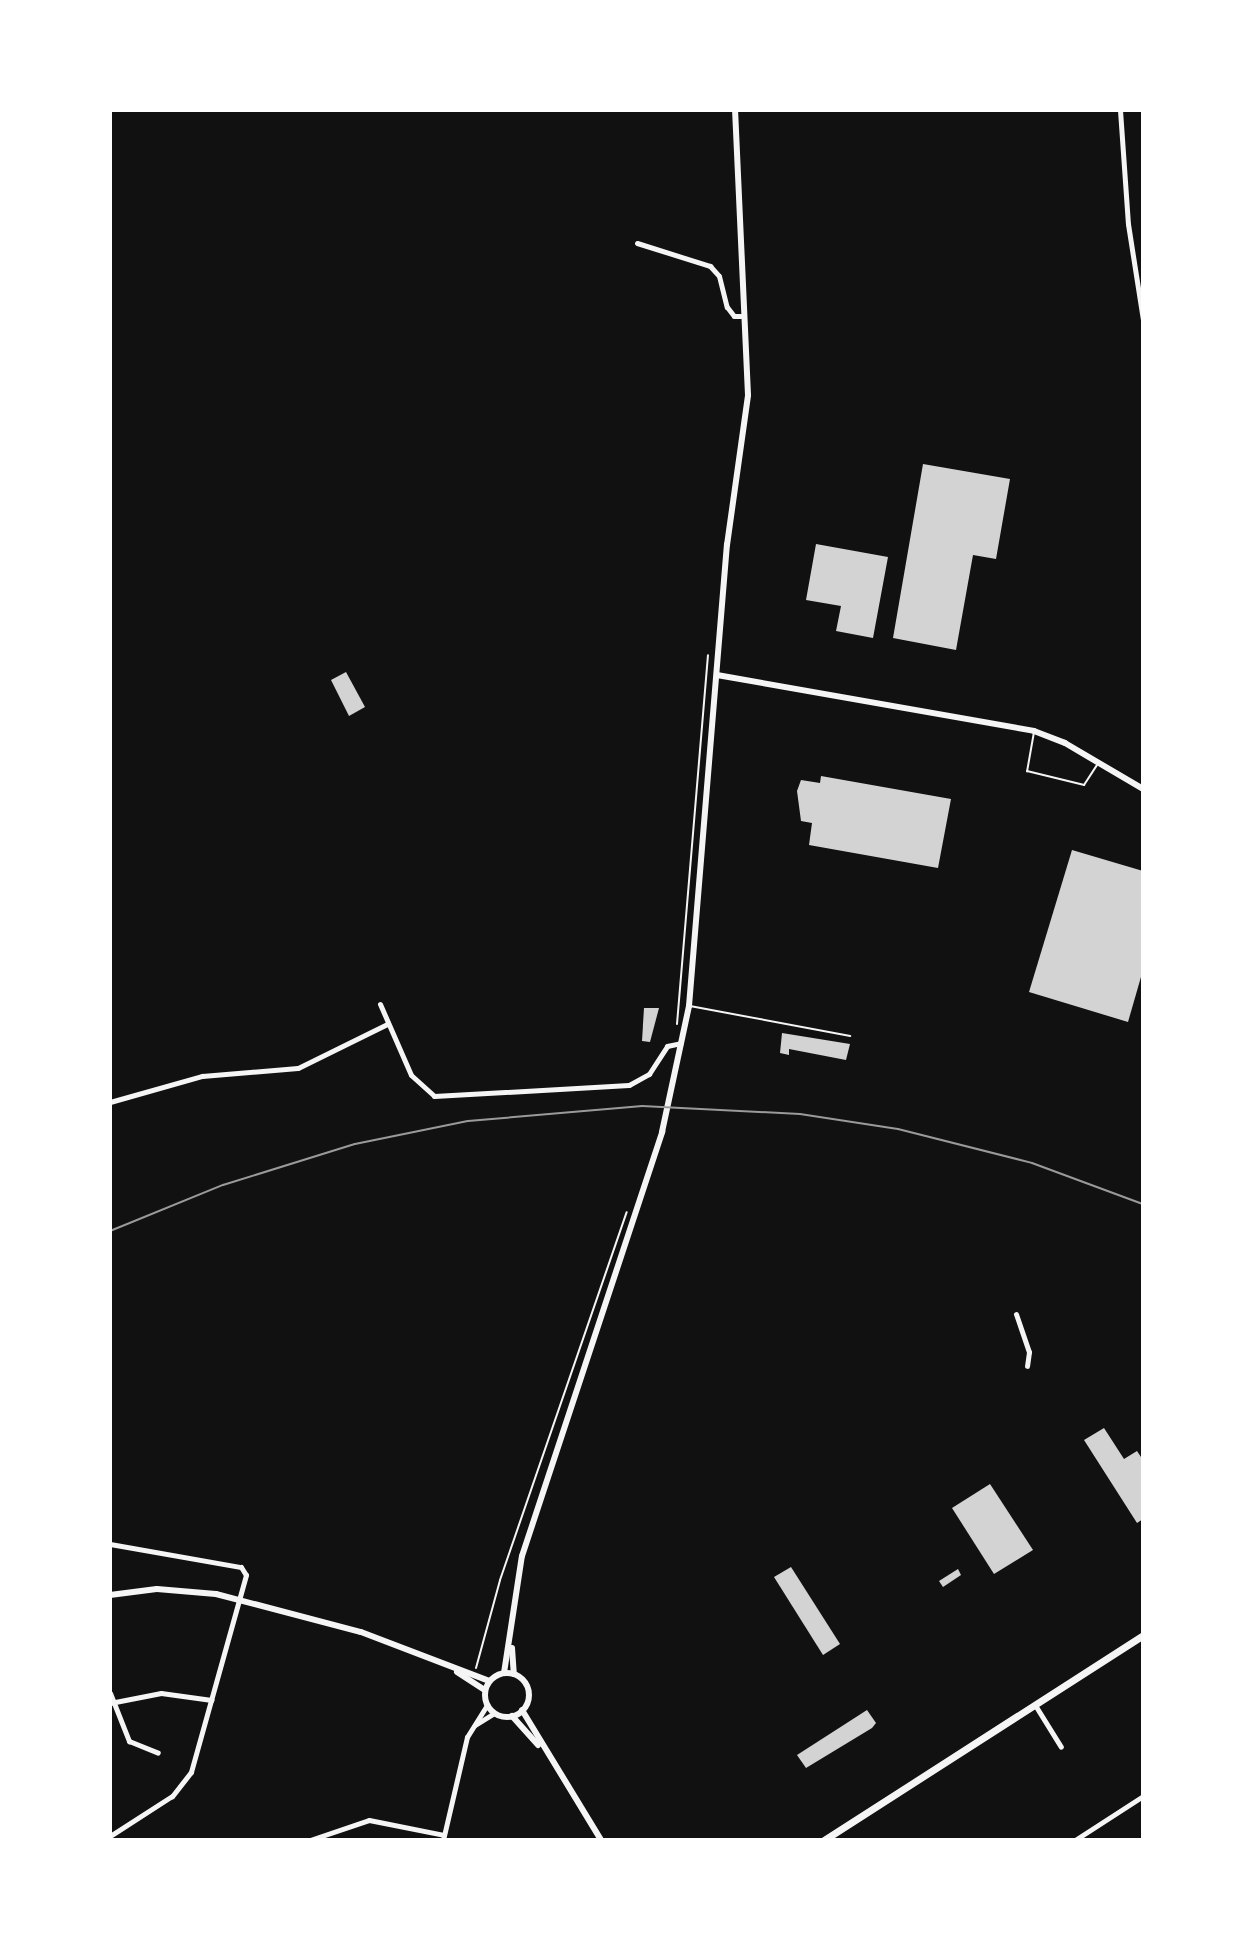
<!DOCTYPE html>
<style>
body{margin:0}
#map{position:relative;width:1253px;height:1950px;overflow:hidden;background:#111;font-family:"Source Sans 3",sans-serif}
div>[style]{position:absolute}
.building>*{inset:0;background:#d3d3d3}
.path>*{height:2px;margin:-1px;padding:0 1px;transform-origin:1px;border-radius:1px;background:#f5f5f5}
.service>*{height:2px;margin:-1px;padding:0 1px;transform-origin:1px;border-radius:1px;background:#f5f5f5}
.minor>*{height:5px;margin:-2.5px;padding:0 2.5px;transform-origin:2.5px;border-radius:2.5px;background:#f5f5f5}
.tertiary>*{height:6px;margin:-3px;padding:0 3px;transform-origin:3px;border-radius:3px;background:#f5f5f5}
.tertiary>.ring{margin:-3px;padding:0;box-sizing:content-box;background:none;border:6px solid #f5f5f5;border-radius:50%}
.primary>*{height:7px;margin:-3.5px;padding:0 3.5px;transform-origin:3.5px;border-radius:3.5px;background:#f5f5f5}
.rail>*{height:2px;margin:-1px;padding:0 1px;transform-origin:1px;border-radius:1px;background:#9a9a9a}
span{translate:-50% -50%;white-space:nowrap;text-align:center;line-height:1.15;-webkit-text-stroke:8px #fff;paint-order:stroke}
.frame{position:absolute;inset:0;border:112px solid #fff;pointer-events:none}
</style>
<div id="map">
<div class="building">
<div style="clip-path:polygon(923px 464px,1010px 479px,996px 559px,973px 555px,956px 650px,893px 638px)"></div>
<div style="clip-path:polygon(816px 544px,888px 557px,873px 638px,836px 631px,841px 606px,806px 600px)"></div>
<div style="clip-path:polygon(346px 672px,365px 707px,349px 716px,331px 680px)"></div>
<div style="clip-path:polygon(821px 776px,951px 799px,938px 868px,809px 845px,812px 823px,801px 821px,797px 791px,801px 780px,820px 783px)"></div>
<div style="clip-path:polygon(1072px 850px,1143px 871px,1143px 970px,1128px 1022px,1029px 992px)"></div>
<div style="clip-path:polygon(644px 1008px,659px 1008px,650px 1042px,642px 1041px)"></div>
<div style="clip-path:polygon(782px 1033px,850px 1044px,846px 1060px,789px 1049px,789px 1055px,780px 1053px)"></div>
<div style="clip-path:polygon(1104px 1428px,1124px 1459px,1137px 1451px,1143px 1460px,1143px 1519px,1137px 1523px,1084px 1440px)"></div>
<div style="clip-path:polygon(990px 1484px,1033px 1550px,994px 1574px,952px 1508px)"></div>
<div style="clip-path:polygon(791px 1567px,840px 1644px,823px 1655px,774px 1577px)"></div>
<div style="clip-path:polygon(958px 1569px,961px 1575px,943px 1587px,939px 1581px)"></div>
<div style="clip-path:polygon(867px 1710px,876px 1723px,872px 1728px,806px 1768px,797px 1755px)"></div>
</div>
<div class="path">
<div style="left:677px;top:1024px;width:370px;rotate:-85.2deg"></div>
<div style="left:476px;top:1668px;width:91px;rotate:-74.7deg"></div>
<div style="left:500px;top:1580px;width:389px;rotate:-71deg"></div>
</div>
<div class="service">
<div style="left:1034px;top:732px;width:40px;rotate:100deg"></div>
<div style="left:1027px;top:771px;width:59px;rotate:13.8deg"></div>
<div style="left:1084px;top:785px;width:24px;rotate:-57deg"></div>
<div style="left:690px;top:1006px;width:163px;rotate:10.6deg"></div>
</div>
<div class="minor">
<div style="left:1120px;top:110px;width:114px;rotate:86deg"></div>
<div style="left:1128px;top:224px;width:97px;rotate:81.1deg"></div>
<div style="left:637px;top:243px;width:77px;rotate:17.5deg"></div>
<div style="left:710px;top:266px;width:13px;rotate:48deg"></div>
<div style="left:719px;top:276px;width:32px;rotate:76deg"></div>
<div style="left:727px;top:307px;width:11px;rotate:52deg"></div>
<div style="left:734px;top:316px;width:10px"></div>
<div style="left:380px;top:1004px;width:77px;rotate:66.4deg"></div>
<div style="left:411px;top:1075px;width:31px;rotate:42deg"></div>
<div style="left:434px;top:1096px;width:195px;rotate:-3.2deg"></div>
<div style="left:629px;top:1085px;width:23px;rotate:-29deg"></div>
<div style="left:649px;top:1074px;width:33px;rotate:-57deg"></div>
<div style="left:667px;top:1046px;width:14px;rotate:-12deg"></div>
<div style="left:110px;top:1102px;width:96px;rotate:-15.8deg"></div>
<div style="left:202px;top:1076px;width:96px;rotate:-4.8deg"></div>
<div style="left:298px;top:1068px;width:99px;rotate:-26.3deg"></div>
<div style="left:1016px;top:1314px;width:40px;rotate:71.1deg"></div>
<div style="left:1029px;top:1352px;width:14px;rotate:98deg"></div>
<div style="left:110px;top:1544px;width:133px;rotate:10deg"></div>
<div style="left:241px;top:1567px;width:9px;rotate:58deg"></div>
<div style="left:246px;top:1575px;width:205px;rotate:105.6deg"></div>
<div style="left:191px;top:1772px;width:31px;rotate:128deg"></div>
<div style="left:172px;top:1796px;width:74px;rotate:147.2deg"></div>
<div style="left:110px;top:1693px;width:52px;rotate:68.4deg"></div>
<div style="left:129px;top:1741px;width:31px;rotate:22deg"></div>
<div style="left:110px;top:1703px;width:52px;rotate:-11.1deg"></div>
<div style="left:161px;top:1693px;width:51px;rotate:7.8deg"></div>
<div style="left:1035px;top:1705px;width:49px;rotate:58.2deg"></div>
<div style="left:475px;top:1725px;width:22px;rotate:-32deg"></div>
<div style="left:310px;top:1840px;width:62px;rotate:-18.7deg"></div>
<div style="left:369px;top:1820px;width:76px;rotate:11.3deg"></div>
<div style="left:443px;top:1840px;width:106px;rotate:-76.9deg"></div>
<div style="left:467px;top:1737px;width:38px;rotate:-58deg"></div>
<div style="left:1075px;top:1840px;width:81px;rotate:-32.9deg"></div>
</div>
<div class="tertiary">
<div style="left:717px;top:675px;width:322px;rotate:10deg"></div>
<div style="left:1034px;top:731px;width:33px;rotate:21deg"></div>
<div style="left:1065px;top:743px;width:91px;rotate:30.5deg"></div>
<div style="left:110px;top:1595px;width:47px;rotate:-7.3deg"></div>
<div style="left:157px;top:1589px;width:59px;rotate:4.8deg"></div>
<div style="left:216px;top:1594px;width:150px;rotate:14.7deg"></div>
<div style="left:361px;top:1632px;width:137px;rotate:20.9deg"></div>
<div style="left:512px;top:1648px;width:26px;rotate:86deg"></div>
<div style="left:457px;top:1672px;width:33px;rotate:33deg"></div>
<div style="left:504px;top:1673px;width:118px;rotate:-81.3deg"></div>
<div style="left:522px;top:1556px;width:447px;rotate:-71.7deg"></div>
<div style="left:662px;top:1132px;width:129px;rotate:-77.9deg"></div>
<div style="left:689px;top:1006px;width:463px;rotate:-85.3deg"></div>
<div style="left:727px;top:545px;width:151px;rotate:-82deg"></div>
<div style="left:748px;top:395px;width:285px;rotate:-92.6deg"></div>
<div class="ring" style="left:485px;top:1673px;width:38px;height:38px"></div>
<div style="left:522px;top:1710px;width:152px;rotate:58.7deg"></div>
<div style="left:512px;top:1716px;width:39px;rotate:48deg"></div>
</div>
<div class="primary">
<div style="left:824px;top:1840px;width:379px;rotate:-32.7deg"></div>
</div>
<div class="rail">
<div style="left:110px;top:1231px;width:122px;rotate:-22.2deg"></div>
<div style="left:223px;top:1185px;width:138px;rotate:-17.3deg"></div>
<div style="left:355px;top:1144px;width:115px;rotate:-11.5deg"></div>
<div style="left:468px;top:1121px;width:175px;rotate:-4.9deg"></div>
<div style="left:642px;top:1106px;width:158px;rotate:2.9deg"></div>
<div style="left:800px;top:1114px;width:99px;rotate:8.7deg"></div>
<div style="left:898px;top:1129px;width:138px;rotate:14.2deg"></div>
<div style="left:1032px;top:1163px;width:118px;rotate:20.3deg"></div>
</div>
<div class="frame"></div>
</div>
